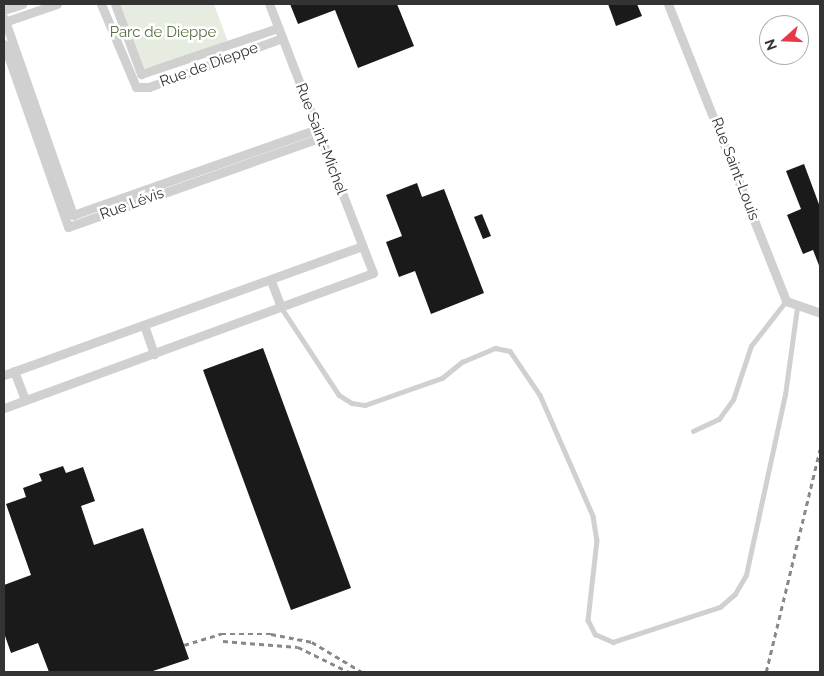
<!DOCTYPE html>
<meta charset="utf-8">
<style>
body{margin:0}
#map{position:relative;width:824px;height:676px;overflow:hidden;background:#fff;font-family:Raleway,sans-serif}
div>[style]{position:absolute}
.green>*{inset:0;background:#e6ecdf}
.building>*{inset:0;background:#1a1a1a}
.lane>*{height:4.5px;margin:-2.25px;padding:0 2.25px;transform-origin:2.25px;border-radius:2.25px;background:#d0d0d0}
.street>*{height:9px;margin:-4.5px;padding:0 4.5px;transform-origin:4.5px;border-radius:4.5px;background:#d0d0d0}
.rail>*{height:2.5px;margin-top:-1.25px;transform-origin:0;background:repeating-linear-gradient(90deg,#888 0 5px,transparent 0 9px)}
span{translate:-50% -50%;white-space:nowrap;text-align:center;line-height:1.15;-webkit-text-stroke:5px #fff;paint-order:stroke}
.park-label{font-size:15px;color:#56703f}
.street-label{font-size:15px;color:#333}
.frame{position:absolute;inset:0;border:5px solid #333;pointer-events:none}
.north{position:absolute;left:759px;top:15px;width:50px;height:50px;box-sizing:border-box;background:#fff;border:1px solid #adadad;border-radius:50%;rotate:250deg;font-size:14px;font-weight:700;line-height:20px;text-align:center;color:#333}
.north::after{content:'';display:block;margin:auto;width:18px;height:22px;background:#e63946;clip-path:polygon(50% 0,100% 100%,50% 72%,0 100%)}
</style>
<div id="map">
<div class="green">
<div style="clip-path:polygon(118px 4px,214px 4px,229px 45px,141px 69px)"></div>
</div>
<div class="building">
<div style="clip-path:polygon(290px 4px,397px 4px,414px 46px,358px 68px,335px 10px,298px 24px)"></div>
<div style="clip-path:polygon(608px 4px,637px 4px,642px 16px,616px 26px)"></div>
<div style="clip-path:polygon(804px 164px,820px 207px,820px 268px,813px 250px,803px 254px,787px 215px,801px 209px,786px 171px)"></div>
<div style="clip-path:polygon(417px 183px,422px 197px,444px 189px,484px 293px,431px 314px,415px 271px,399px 277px,386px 242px,402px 236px,386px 195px)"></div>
<div style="clip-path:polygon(482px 214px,491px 236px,483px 239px,474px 217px)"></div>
<div style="clip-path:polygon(263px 348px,351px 588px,291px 610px,203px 370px)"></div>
<div style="clip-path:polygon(63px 466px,66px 473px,83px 467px,95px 501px,81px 506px,94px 545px,143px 528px,189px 659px,150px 672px,49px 672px,38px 643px,11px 653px,4px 633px,4px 585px,31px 575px,6px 504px,26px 497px,23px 488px,42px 481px,39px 474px)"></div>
</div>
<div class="lane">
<div style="left:281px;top:307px;width:105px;rotate:56.6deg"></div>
<div style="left:339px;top:395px;width:15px;rotate:32deg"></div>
<div style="left:352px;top:403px;width:13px;rotate:9deg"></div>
<div style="left:365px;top:405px;width:82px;rotate:-19.3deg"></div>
<div style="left:442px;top:378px;width:26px;rotate:-39deg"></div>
<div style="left:462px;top:362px;width:36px;rotate:-23deg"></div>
<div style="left:495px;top:348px;width:15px;rotate:11deg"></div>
<div style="left:510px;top:351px;width:53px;rotate:55.7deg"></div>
<div style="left:540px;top:395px;width:132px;rotate:66.3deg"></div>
<div style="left:593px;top:516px;width:24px;rotate:81deg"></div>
<div style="left:597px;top:540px;width:81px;rotate:96.4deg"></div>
<div style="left:588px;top:620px;width:16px;rotate:63deg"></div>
<div style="left:595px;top:634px;width:20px;rotate:24deg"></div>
<div style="left:613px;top:642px;width:113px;rotate:-18.1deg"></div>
<div style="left:720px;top:607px;width:20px;rotate:-41deg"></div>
<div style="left:735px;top:594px;width:22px;rotate:-60deg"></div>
<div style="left:746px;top:575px;width:184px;rotate:-77.8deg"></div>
<div style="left:785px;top:395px;width:89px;rotate:-82.2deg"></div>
<div style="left:693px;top:431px;width:29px;rotate:-25deg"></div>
<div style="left:719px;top:419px;width:24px;rotate:-54deg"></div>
<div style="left:733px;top:400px;width:57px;rotate:-71.6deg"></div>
<div style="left:751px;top:346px;width:57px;rotate:-52.1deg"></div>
</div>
<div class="street">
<div style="left:101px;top:4px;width:90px;rotate:67.1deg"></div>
<div style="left:136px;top:87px;width:13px"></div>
<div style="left:149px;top:87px;width:142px;rotate:-20.2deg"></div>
<div style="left:115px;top:4px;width:75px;rotate:69.6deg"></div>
<div style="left:141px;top:74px;width:145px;rotate:-18.6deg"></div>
<div style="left:668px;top:4px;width:320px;rotate:68.3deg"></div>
<div style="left:786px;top:301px;width:36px;rotate:19deg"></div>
<div style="left:4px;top:10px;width:19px;rotate:-18deg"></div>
<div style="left:4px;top:18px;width:209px;rotate:70.7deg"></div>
<div style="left:73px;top:215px;width:259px;rotate:-19.4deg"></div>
<div style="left:4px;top:22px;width:56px;rotate:-18.8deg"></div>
<div style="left:4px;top:44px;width:194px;rotate:70.7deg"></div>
<div style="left:68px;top:227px;width:267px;rotate:-19.5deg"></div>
<div style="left:271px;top:281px;width:28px;rotate:69deg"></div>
<div style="left:144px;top:325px;width:31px;rotate:71deg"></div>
<div style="left:14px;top:371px;width:31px;rotate:69deg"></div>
<div style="left:4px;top:375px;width:381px;rotate:-19.8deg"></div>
<div style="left:4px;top:408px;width:393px;rotate:-20.1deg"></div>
<div style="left:373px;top:273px;width:288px;rotate:-111.1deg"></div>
</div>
<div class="rail">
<div style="left:223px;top:641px;width:75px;rotate:4.6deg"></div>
<div style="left:298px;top:647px;width:57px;rotate:26.1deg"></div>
<div style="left:184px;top:645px;width:39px;rotate:-17deg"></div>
<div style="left:221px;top:634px;width:50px"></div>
<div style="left:271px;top:634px;width:42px;rotate:11deg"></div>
<div style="left:312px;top:642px;width:58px;rotate:31deg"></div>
<div style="left:766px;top:672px;width:229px;rotate:-76.4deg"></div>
</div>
<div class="park-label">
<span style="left:163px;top:33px">Parc de Dieppe</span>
</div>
<div class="street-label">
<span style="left:209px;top:65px;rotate:-20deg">Rue de Dieppe</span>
<span style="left:321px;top:139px;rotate:69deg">Rue Saint-Michel</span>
<span style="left:735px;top:169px;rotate:69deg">Rue Saint-Louis</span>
<span style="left:132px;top:204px;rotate:-20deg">Rue Lévis</span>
</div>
<div class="frame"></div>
<div class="north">N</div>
</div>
